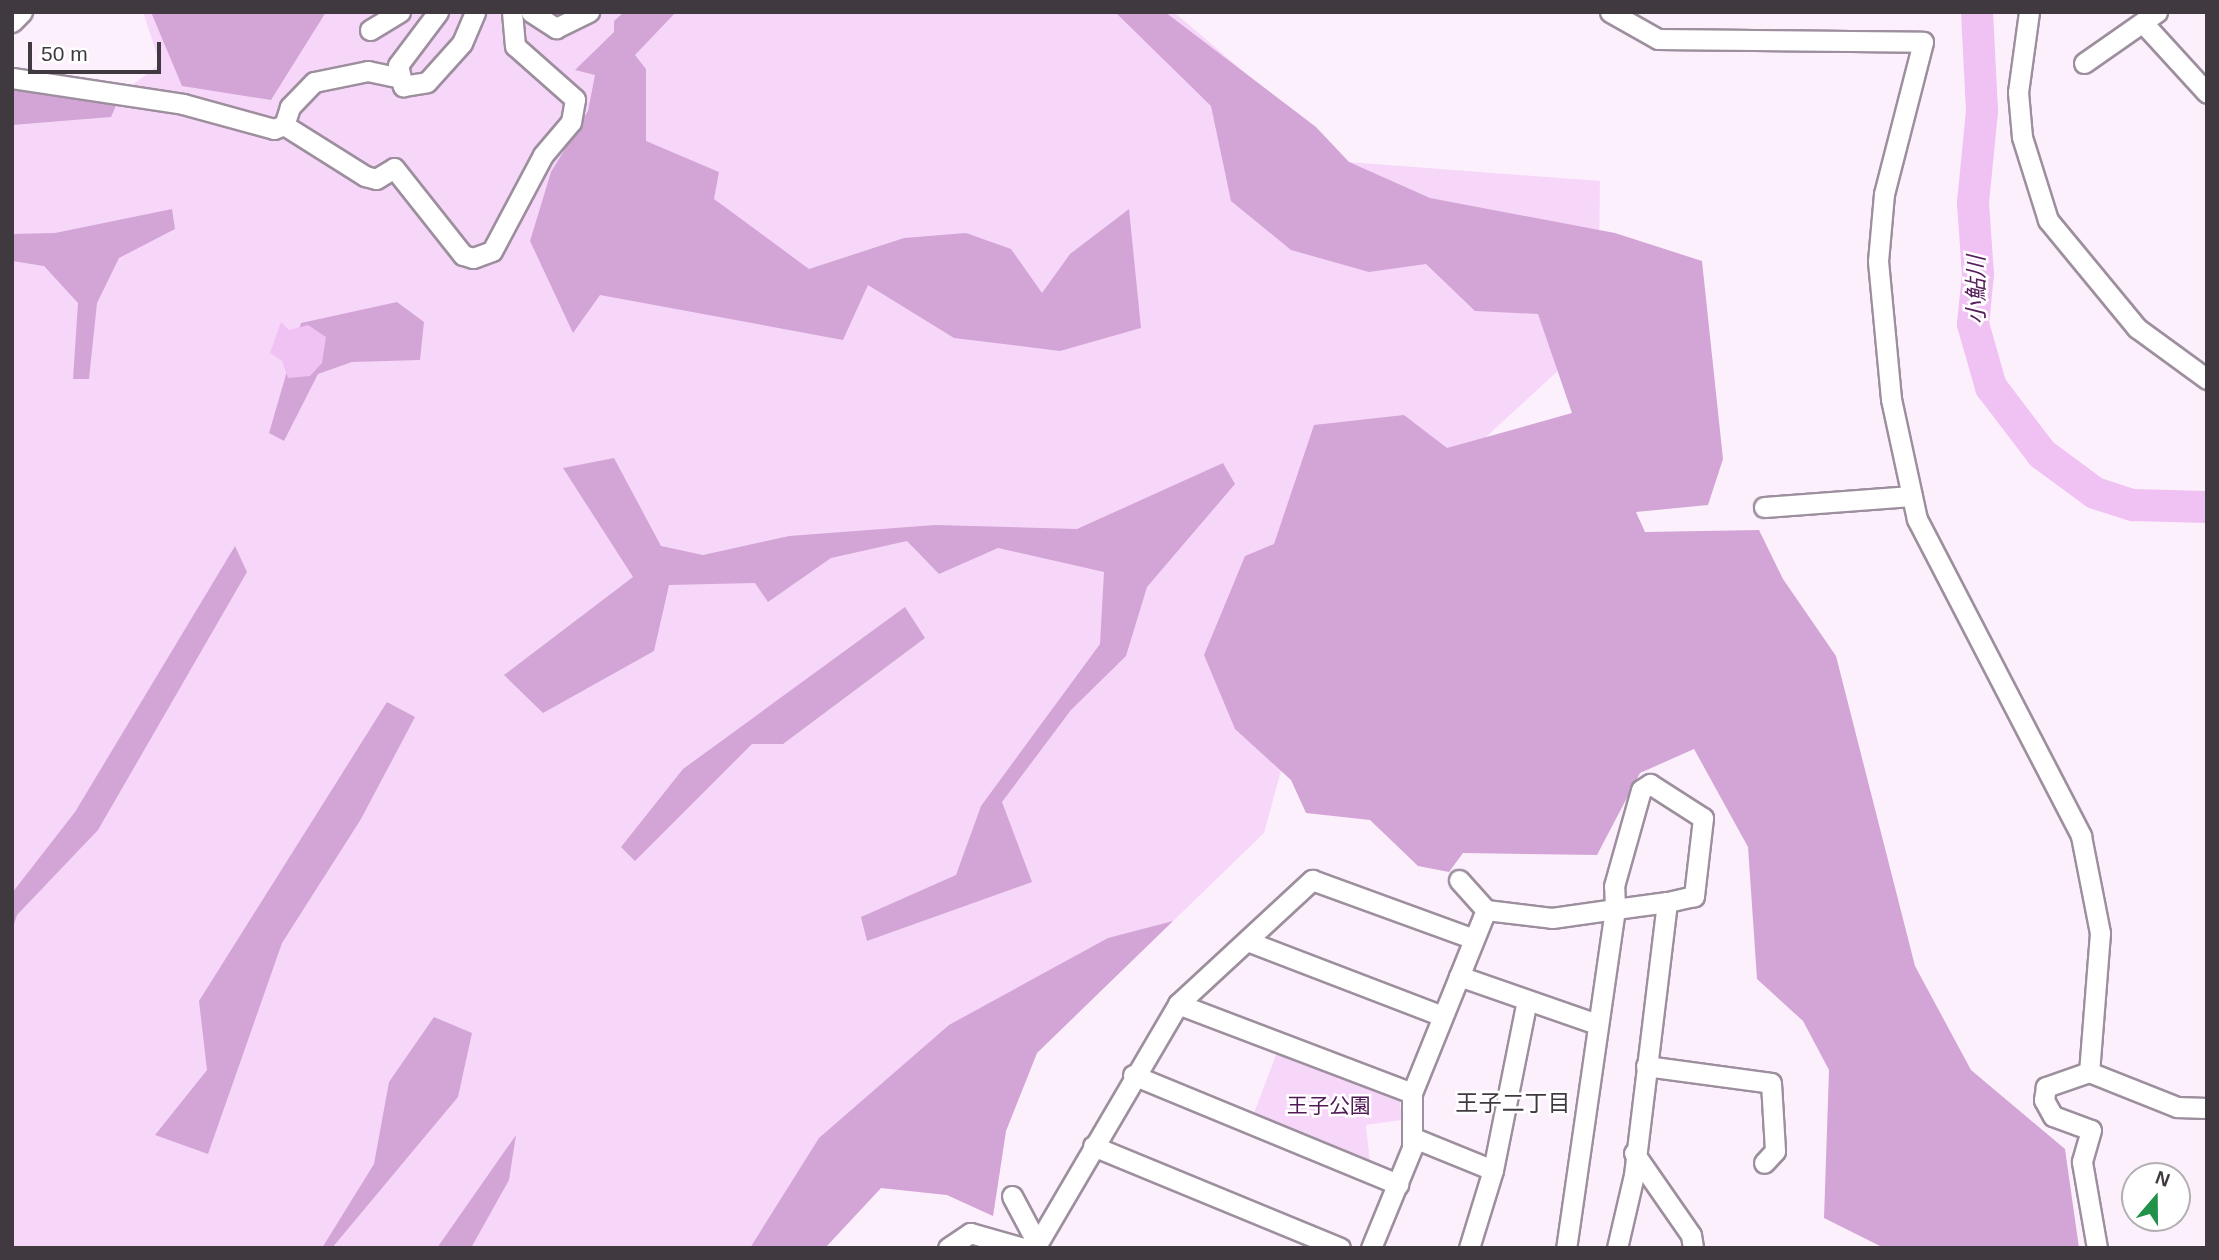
<!DOCTYPE html>
<meta charset="utf-8">
<style>
body{margin:0}
#map{position:relative;width:2219px;height:1260px;overflow:hidden;background:#fdf0fd;font-family:Arial,"Noto Sans JP",sans-serif}
div>[style]{position:absolute}
.green>*{inset:0;background:#f7d7f9}
.forest>*{inset:0;background:#d3a5d6}
.water>*{inset:0;background:#f0c1f3}
.river>*{height:32px;margin:-16px;padding:0 16px;transform-origin:16px;border-radius:16px;background:#f0c1f3}
.roads{filter:drop-shadow(2px 0 #9d8f9e) drop-shadow(-2px 0 #9d8f9e) drop-shadow(0 2px #9d8f9e) drop-shadow(0 -2px #9d8f9e)}
.minor>*{height:19px;margin:-9.5px;padding:0 9.5px;transform-origin:9.5px;border-radius:9.5px;background:#fff}
span{translate:-50% -50%;white-space:nowrap;text-align:center;line-height:1.15;-webkit-text-stroke:5px #fff;paint-order:stroke}
.park-label{font-size:21px;color:#511a56}
.water-label{font-size:23px;color:#57205c;font-style:italic}
.neighbourhood-label{font-size:23px;color:#403a40}
.frame{position:absolute;inset:0;border:14px solid #403a40;pointer-events:none}
.north{position:absolute;left:2121px;top:1162px;width:70px;height:70px;box-sizing:border-box;background:#fff;border:2px solid #b3b0b3;border-radius:50%;rotate:20deg;font-size:19px;font-weight:700;line-height:28px;text-align:center;color:#403a40}
.north::after{content:'';display:block;margin:auto;width:24px;height:32px;background:#22914a;clip-path:polygon(50% 0,100% 100%,50% 72%,0 100%)}
.scale{position:absolute;left:28px;top:42px;width:133px;height:32px;box-sizing:border-box;border:4px solid #403a40;border-top:0;padding-left:9px;font-size:21px;line-height:24px;white-space:nowrap;color:#403a40;-webkit-text-stroke:5px #fff;paint-order:stroke}
</style>
<div id="map">
<div class="green">
<div style="clip-path:polygon(143px 12px,1174px 12px,1349px 162px,1600px 181px,1598px 334px,1389px 526px,1301px 698px,1264px 833px,1037px 1053px,1006px 1131px,993px 1216px,947px 1195px,881px 1188px,825px 1248px,12px 1248px,12px 83px,123px 92px,160px 64px)"></div>
<div style="clip-path:polygon(1279px 1047px,1399px 1094px,1402px 1120px,1366px 1125px,1370px 1163px,1254px 1113px)"></div>
</div>
<div class="forest">
<div style="clip-path:polygon(151px 12px,326px 12px,271px 100px,182px 86px)"></div>
<div style="clip-path:polygon(624px 12px,676px 12px,635px 55px,646px 69px,646px 141px,719px 172px,714px 199px,809px 269px,904px 238px,966px 233px,1011px 249px,1042px 293px,1070px 254px,1129px 209px,1141px 328px,1060px 351px,954px 338px,868px 285px,843px 340px,600px 295px,573px 333px,530px 241px,551px 172px,588px 111px,595px 75px,575px 70px,614px 32px,614px 21px)"></div>
<div style="clip-path:polygon(1115px 12px,1165px 12px,1316px 127px,1349px 162px,1430px 198px,1615px 233px,1702px 261px,1723px 459px,1708px 505px,1636px 512px,1645px 532px,1759px 530px,1783px 579px,1836px 656px,1915px 966px,1971px 1070px,2065px 1149px,2079px 1248px,1884px 1248px,1824px 1218px,1829px 1070px,1803px 1021px,1757px 979px,1748px 847px,1694px 749px,1640px 773px,1597px 855px,1463px 853px,1449px 872px,1418px 866px,1370px 820px,1306px 813px,1291px 780px,1235px 729px,1204px 655px,1245px 556px,1274px 544px,1314px 425px,1404px 415px,1447px 448px,1572px 413px,1538px 314px,1475px 311px,1426px 264px,1369px 272px,1291px 250px,1231px 201px,1211px 106px)"></div>
<div style="clip-path:polygon(12px 83px,122px 92px,111px 117px,12px 125px)"></div>
<div style="clip-path:polygon(172px 209px,175px 229px,119px 258px,97px 303px,89px 379px,73px 379px,78px 303px,44px 266px,12px 261px,12px 234px,55px 233px)"></div>
<div style="clip-path:polygon(397px 302px,424px 322px,420px 360px,352px 362px,318px 374px,284px 441px,269px 433px,301px 323px)"></div>
<div style="clip-path:polygon(614px 458px,661px 546px,703px 555px,789px 536px,935px 525px,1077px 529px,1223px 463px,1235px 484px,1147px 587px,1126px 656px,1071px 710px,1002px 802px,1032px 882px,867px 941px,861px 917px,956px 875px,981px 806px,1100px 644px,1104px 572px,998px 548px,939px 574px,907px 541px,831px 558px,768px 602px,755px 583px,669px 585px,654px 651px,543px 713px,504px 675px,633px 577px,563px 468px)"></div>
<div style="clip-path:polygon(235px 546px,247px 572px,98px 830px,17px 915px,12px 930px,12px 893px,75px 812px)"></div>
<div style="clip-path:polygon(905px 607px,925px 638px,783px 744px,752px 744px,635px 861px,621px 847px,683px 769px)"></div>
<div style="clip-path:polygon(387px 702px,415px 717px,361px 819px,282px 943px,208px 1154px,155px 1135px,207px 1070px,199px 1001px)"></div>
<div style="clip-path:polygon(1173px 921px,1037px 1053px,1006px 1131px,993px 1216px,947px 1195px,881px 1188px,825px 1248px,750px 1248px,819px 1138px,949px 1025px,1108px 938px)"></div>
<div style="clip-path:polygon(434px 1017px,472px 1033px,458px 1097px,332px 1248px,322px 1248px,374px 1164px,389px 1082px)"></div>
<div style="clip-path:polygon(516px 1135px,509px 1180px,471px 1248px,437px 1248px)"></div>
</div>
<div class="water">
<div style="clip-path:polygon(281px 322px,289px 330px,308px 325px,326px 337px,322px 363px,310px 376px,288px 378px,282px 361px,270px 353px)"></div>
</div>
<div class="river">
<div style="left:1977px;top:12px;width:99px;rotate:87.1deg"></div>
<div style="left:1982px;top:111px;width:92px;rotate:95.6deg"></div>
<div style="left:1973px;top:203px;width:71px;rotate:86deg"></div>
<div style="left:1978px;top:274px;width:50px;rotate:95.7deg"></div>
<div style="left:1973px;top:324px;width:66px;rotate:74.1deg"></div>
<div style="left:1991px;top:387px;width:84px;rotate:52.7deg"></div>
<div style="left:2042px;top:454px;width:66px;rotate:36.3deg"></div>
<div style="left:2095px;top:493px;width:40px;rotate:18deg"></div>
<div style="left:2133px;top:505px;width:74px;rotate:1.5deg"></div>
</div>
<div class="roads">
<div class="minor">
<div style="left:438px;top:12px;width:66px;rotate:127deg"></div>
<div style="left:398px;top:65px;width:22px;rotate:77deg"></div>
<div style="left:403px;top:86px;width:24px;rotate:-9deg"></div>
<div style="left:427px;top:82px;width:52px;rotate:-48.1deg"></div>
<div style="left:462px;top:43px;width:34px;rotate:-67deg"></div>
<div style="left:531px;top:12px;width:30px;rotate:33deg"></div>
<div style="left:556px;top:28px;width:37px;rotate:-26deg"></div>
<div style="left:1610px;top:12px;width:55px;rotate:29.4deg"></div>
<div style="left:1658px;top:39px;width:265px;rotate:0.6deg"></div>
<div style="left:1923px;top:42px;width:157px;rotate:104.4deg"></div>
<div style="left:1884px;top:194px;width:67px;rotate:95.1deg"></div>
<div style="left:1878px;top:261px;width:139px;rotate:84.6deg"></div>
<div style="left:1891px;top:399px;width:123px;rotate:77.8deg"></div>
<div style="left:1917px;top:519px;width:357px;rotate:62.6deg"></div>
<div style="left:2081px;top:836px;width:99px;rotate:78.9deg"></div>
<div style="left:2100px;top:933px;width:139px;rotate:94.5deg"></div>
<div style="left:2089px;top:1072px;width:95px;rotate:21.7deg"></div>
<div style="left:2177px;top:1107px;width:30px;rotate:2deg"></div>
<div style="left:2029px;top:12px;width:81px;rotate:97.8deg"></div>
<div style="left:2018px;top:92px;width:45px;rotate:84.9deg"></div>
<div style="left:2022px;top:137px;width:87px;rotate:72.6deg"></div>
<div style="left:2048px;top:220px;width:140px;rotate:50.5deg"></div>
<div style="left:2137px;top:328px;width:87px;rotate:36.1deg"></div>
<div style="left:12px;top:22px;width:14px;rotate:-45deg"></div>
<div style="left:2144px;top:24px;width:93px;rotate:47.6deg"></div>
<div style="left:370px;top:30px;width:35px;rotate:-31deg"></div>
<div style="left:2084px;top:63px;width:89px;rotate:-34.9deg"></div>
<div style="left:396px;top:77px;width:29px;rotate:-168deg"></div>
<div style="left:368px;top:71px;width:55px;rotate:168.5deg"></div>
<div style="left:314px;top:82px;width:35px;rotate:134deg"></div>
<div style="left:290px;top:107px;width:19px;rotate:108deg"></div>
<div style="left:284px;top:125px;width:96px;rotate:32.2deg"></div>
<div style="left:365px;top:176px;width:11px;rotate:15deg"></div>
<div style="left:376px;top:179px;width:21px;rotate:-31deg"></div>
<div style="left:394px;top:168px;width:111px;rotate:51.6deg"></div>
<div style="left:463px;top:255px;width:10px;rotate:17deg"></div>
<div style="left:473px;top:258px;width:20px;rotate:-20deg"></div>
<div style="left:492px;top:251px;width:109px;rotate:-62deg"></div>
<div style="left:543px;top:155px;width:43px;rotate:-49.7deg"></div>
<div style="left:571px;top:122px;width:23px;rotate:-80deg"></div>
<div style="left:575px;top:99px;width:80px;rotate:-138.5deg"></div>
<div style="left:515px;top:46px;width:34px;rotate:-95deg"></div>
<div style="left:12px;top:78px;width:173px;rotate:8.6deg"></div>
<div style="left:183px;top:104px;width:94px;rotate:15.4deg"></div>
<div style="left:274px;top:129px;width:11px;rotate:-22deg"></div>
<div style="left:1764px;top:507px;width:148px;rotate:-4.3deg"></div>
<div style="left:1459px;top:880px;width:40px;rotate:48deg"></div>
<div style="left:1247px;top:941px;width:209px;rotate:21deg"></div>
<div style="left:1459px;top:976px;width:146px;rotate:19.2deg"></div>
<div style="left:1178px;top:1004px;width:250px;rotate:20.8deg"></div>
<div style="left:1646px;top:1066px;width:126px;rotate:7.7deg"></div>
<div style="left:1771px;top:1083px;width:68px;rotate:86.6deg"></div>
<div style="left:1775px;top:1151px;width:16px;rotate:133deg"></div>
<div style="left:2089px;top:1072px;width:46px;rotate:160.8deg"></div>
<div style="left:2046px;top:1087px;width:13px;rotate:99deg"></div>
<div style="left:2044px;top:1100px;width:18px;rotate:61deg"></div>
<div style="left:2053px;top:1116px;width:40px;rotate:20.2deg"></div>
<div style="left:2091px;top:1130px;width:33px;rotate:106deg"></div>
<div style="left:2082px;top:1162px;width:87px;rotate:80.1deg"></div>
<div style="left:1133px;top:1075px;width:287px;rotate:22.4deg"></div>
<div style="left:1414px;top:1138px;width:85px;rotate:22.1deg"></div>
<div style="left:1093px;top:1146px;width:267px;rotate:22.4deg"></div>
<div style="left:1634px;top:1153px;width:100px;rotate:55.2deg"></div>
<div style="left:1691px;top:1235px;width:13px;rotate:81deg"></div>
<div style="left:1012px;top:1196px;width:53px;rotate:62deg"></div>
<div style="left:948px;top:1248px;width:27px;rotate:-34deg"></div>
<div style="left:970px;top:1233px;width:55px;rotate:15.8deg"></div>
<div style="left:1035px;top:1248px;width:283px;rotate:-59.6deg"></div>
<div style="left:1178px;top:1004px;width:183px;rotate:-42.8deg"></div>
<div style="left:1312px;top:880px;width:172px;rotate:20deg"></div>
<div style="left:1371px;top:1248px;width:108px;rotate:-67.7deg"></div>
<div style="left:1412px;top:1148px;width:55px;rotate:-90deg"></div>
<div style="left:1412px;top:1093px;width:197px;rotate:-68deg"></div>
<div style="left:1486px;top:910px;width:66px;rotate:6.9deg"></div>
<div style="left:1552px;top:918px;width:64px;rotate:-8.1deg"></div>
<div style="left:1615px;top:909px;width:343px;rotate:98.2deg"></div>
<div style="left:1469px;top:1248px;width:82px;rotate:-72.9deg"></div>
<div style="left:1493px;top:1170px;width:173px;rotate:-78.7deg"></div>
<div style="left:1617px;top:1248px;width:75px;rotate:-76.9deg"></div>
<div style="left:1634px;top:1175px;width:275px;rotate:-83.1deg"></div>
<div style="left:1667px;top:902px;width:52px;rotate:172.3deg"></div>
<div style="left:1615px;top:909px;width:23px;rotate:-92deg"></div>
<div style="left:1614px;top:886px;width:100px;rotate:-74.3deg"></div>
<div style="left:1641px;top:790px;width:11px;rotate:-34deg"></div>
<div style="left:1650px;top:784px;width:63px;rotate:32.7deg"></div>
<div style="left:1703px;top:818px;width:79px;rotate:96.6deg"></div>
<div style="left:1694px;top:896px;width:28px;rotate:167deg"></div>
</div>
</div>
<div class="park-label">
<span style="left:1329px;top:1106px">王子公園</span>
</div>
<div class="water-label">
<span style="left:1976px;top:290px;rotate:-90deg">小鮎川</span>
</div>
<div class="neighbourhood-label">
<span style="left:1513px;top:1103px">王子二丁目</span>
</div>
<div class="frame"></div>
<div class="north">N</div>
<div class="scale">50 m</div>
</div>
